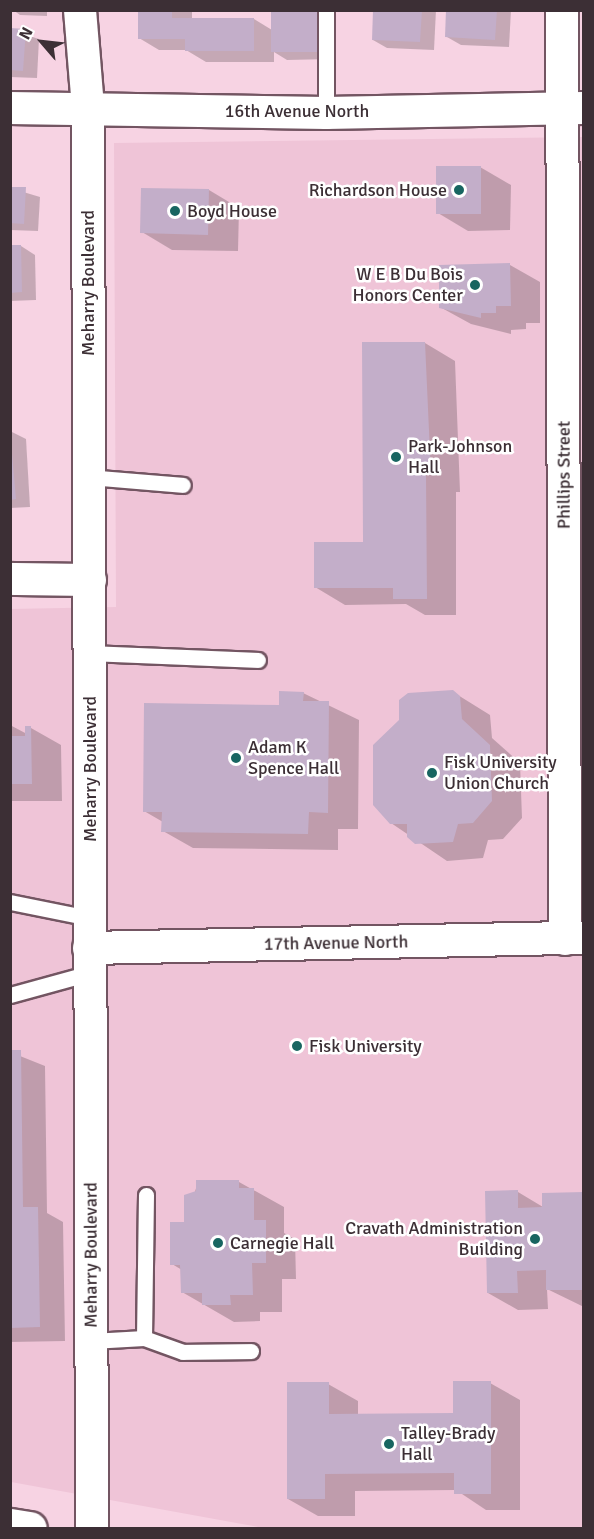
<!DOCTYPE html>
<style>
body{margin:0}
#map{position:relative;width:594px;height:1539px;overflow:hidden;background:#f7d3e3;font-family:Signika,sans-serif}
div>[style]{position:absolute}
.built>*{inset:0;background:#efc4d7}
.shadow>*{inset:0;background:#0003}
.building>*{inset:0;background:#c3aec9}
.roads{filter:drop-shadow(2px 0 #735562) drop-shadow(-2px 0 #735562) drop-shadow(0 2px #735562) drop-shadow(0 -2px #735562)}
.lane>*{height:15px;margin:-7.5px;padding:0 7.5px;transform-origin:7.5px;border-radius:7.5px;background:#fff}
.street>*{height:32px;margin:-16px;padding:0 16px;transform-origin:16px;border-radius:16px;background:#fff}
.secondary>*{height:33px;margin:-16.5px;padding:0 16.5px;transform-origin:16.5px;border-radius:16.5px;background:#fff}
.dots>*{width:16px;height:16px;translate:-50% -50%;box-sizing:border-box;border:3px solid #fff;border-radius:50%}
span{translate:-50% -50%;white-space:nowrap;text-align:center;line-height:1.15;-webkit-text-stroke:5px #fff;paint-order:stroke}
.street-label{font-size:18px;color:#3c2f35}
.poi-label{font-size:18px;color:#3c2f35}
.right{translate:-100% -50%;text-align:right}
.left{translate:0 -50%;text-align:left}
.frame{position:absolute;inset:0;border:12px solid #3c2f35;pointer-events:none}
.north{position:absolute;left:12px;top:12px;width:60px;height:60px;-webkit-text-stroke:4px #fff;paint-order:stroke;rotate:298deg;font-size:16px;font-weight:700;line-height:24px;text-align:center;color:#3c2f35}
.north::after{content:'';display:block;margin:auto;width:21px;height:27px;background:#3c2f35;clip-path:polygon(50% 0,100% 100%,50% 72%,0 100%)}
</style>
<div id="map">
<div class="built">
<div style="clip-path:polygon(583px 137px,583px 1528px,264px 1528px,11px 1482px,10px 609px,116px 607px,114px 143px)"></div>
</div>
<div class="shadow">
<div style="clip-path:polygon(13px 10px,47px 10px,47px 16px,20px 15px)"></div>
<div style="clip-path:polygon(139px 10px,192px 10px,192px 19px,254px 19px,272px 30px,272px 10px,332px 10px,332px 59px,287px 60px,274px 52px,274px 62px,206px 62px,186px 50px,159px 50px,139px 38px)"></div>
<div style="clip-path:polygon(374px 10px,436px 10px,434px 50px,387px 48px,373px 40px)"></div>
<div style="clip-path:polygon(448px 10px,511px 10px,509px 47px,461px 45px,447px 37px)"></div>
<div style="clip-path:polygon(10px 30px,39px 39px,37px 78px,10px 77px)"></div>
<div style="clip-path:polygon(480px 167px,511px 185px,510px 230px,468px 231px,438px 213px)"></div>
<div style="clip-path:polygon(10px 188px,40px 197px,38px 231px,10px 230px)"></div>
<div style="clip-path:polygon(209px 190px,239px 208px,238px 251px,172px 250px,142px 232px)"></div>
<div style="clip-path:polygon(21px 246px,35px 255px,36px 300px,10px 301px,10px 247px)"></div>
<div style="clip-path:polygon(510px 265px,540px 282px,540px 323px,526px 323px,526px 329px,511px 330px,511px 334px,471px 324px,440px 307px)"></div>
<div style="clip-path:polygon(425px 343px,455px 361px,460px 492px,456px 492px,456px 615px,425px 615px,406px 604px,345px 605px,315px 587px,364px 543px)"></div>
<div style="clip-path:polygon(10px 431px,26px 439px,30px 507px,10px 508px)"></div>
<div style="clip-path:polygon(453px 692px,490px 715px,492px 738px,520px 763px,522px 818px,503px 839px,488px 840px,483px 858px,447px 861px,391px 823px)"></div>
<div style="clip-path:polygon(303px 693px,359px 720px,358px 829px,338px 829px,338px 850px,193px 848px,163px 831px,163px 822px,144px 811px)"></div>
<div style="clip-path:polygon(10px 725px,27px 734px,31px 728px,61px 745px,62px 801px,10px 801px)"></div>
<div style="clip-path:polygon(10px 1052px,45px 1066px,47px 1213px,63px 1222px,65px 1341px,10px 1342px)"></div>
<div style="clip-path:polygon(198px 1182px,239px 1182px,284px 1207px,284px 1233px,295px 1239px,296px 1279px,282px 1279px,282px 1312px,260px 1312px,260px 1321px,234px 1322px,182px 1292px,182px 1270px,172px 1264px)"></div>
<div style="clip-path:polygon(518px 1192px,543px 1207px,584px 1194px,584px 1307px,547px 1289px,548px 1309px,518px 1310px,488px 1293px)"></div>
<div style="clip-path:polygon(490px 1383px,520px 1400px,520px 1510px,486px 1510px,456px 1490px,355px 1491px,355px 1516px,318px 1516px,288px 1499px,328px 1384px,358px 1401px,358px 1415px,454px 1414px)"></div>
</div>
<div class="building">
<div style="clip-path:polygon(138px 10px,172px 10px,172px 18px,254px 18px,254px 51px,185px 51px,185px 39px,138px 39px)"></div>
<div style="clip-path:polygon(271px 10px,318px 10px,318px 52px,271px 52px)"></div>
<div style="clip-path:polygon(373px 10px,422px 10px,420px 42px,372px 40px)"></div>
<div style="clip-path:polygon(446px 10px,497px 10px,495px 40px,445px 37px)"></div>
<div style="clip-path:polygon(10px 28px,26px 29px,23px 71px,10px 70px)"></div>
<div style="clip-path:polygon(436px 166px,481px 166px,481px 214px,436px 214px)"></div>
<div style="clip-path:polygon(10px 187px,26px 187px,24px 224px,10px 223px)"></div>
<div style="clip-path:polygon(141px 188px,209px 189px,208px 235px,140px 233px)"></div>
<div style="clip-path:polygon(10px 245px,21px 245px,22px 292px,10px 293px)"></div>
<div style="clip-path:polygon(510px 263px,511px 306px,496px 306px,496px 313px,481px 313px,481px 318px,439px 308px,439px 265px)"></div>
<div style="clip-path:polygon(362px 342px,425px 342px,431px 475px,426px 475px,427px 599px,393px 599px,393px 588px,314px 588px,314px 542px,363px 542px)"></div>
<div style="clip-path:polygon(10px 431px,16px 499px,10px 500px)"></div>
<div style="clip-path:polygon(453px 690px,460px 696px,462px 719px,490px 745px,492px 801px,473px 823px,458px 824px,453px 842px,415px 844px,407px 837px,407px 824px,390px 824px,373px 805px,373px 745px,399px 720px,399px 700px,408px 693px)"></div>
<div style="clip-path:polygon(279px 691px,304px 692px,303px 701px,329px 701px,328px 813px,309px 812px,308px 834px,161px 832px,162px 812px,143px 812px,144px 703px,279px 705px)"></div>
<div style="clip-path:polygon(25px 726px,31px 726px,32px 784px,10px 784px,10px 736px,25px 736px)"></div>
<div style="clip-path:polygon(10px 1050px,21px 1050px,23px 1207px,38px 1207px,40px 1327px,10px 1328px)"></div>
<div style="clip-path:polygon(196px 1180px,239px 1180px,239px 1188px,254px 1188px,254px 1220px,266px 1220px,266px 1263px,252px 1263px,253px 1295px,230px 1295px,231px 1305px,202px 1305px,202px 1293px,181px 1293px,180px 1265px,170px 1265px,170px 1222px,184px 1222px,184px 1195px,196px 1191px)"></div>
<div style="clip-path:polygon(518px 1190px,518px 1208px,542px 1207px,542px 1193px,584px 1192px,584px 1290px,546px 1290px,546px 1270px,517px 1271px,518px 1293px,487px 1293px,485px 1191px)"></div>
<div style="clip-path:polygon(453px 1381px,491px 1381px,491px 1494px,454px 1494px,454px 1473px,325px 1474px,325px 1499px,287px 1499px,287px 1382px,329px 1382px,329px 1414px,453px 1413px)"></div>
</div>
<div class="roads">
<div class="lane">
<div style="left:326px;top:10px;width:103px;rotate:90deg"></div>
<div style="left:88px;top:477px;width:95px;rotate:4.8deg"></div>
<div style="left:90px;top:653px;width:168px;rotate:2.4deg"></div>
<div style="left:10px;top:902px;width:81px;rotate:11.4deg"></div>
<div style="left:10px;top:995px;width:83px;rotate:-15.4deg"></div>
<div style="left:144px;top:1338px;width:143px;rotate:-89.2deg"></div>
<div style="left:91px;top:1341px;width:53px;rotate:-3.2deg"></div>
<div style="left:144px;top:1338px;width:41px;rotate:19.7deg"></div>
<div style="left:183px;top:1352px;width:68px;rotate:-0.8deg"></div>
</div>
<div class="street">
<div style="left:80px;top:10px;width:97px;rotate:85.3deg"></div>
<div style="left:88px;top:107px;width:1421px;rotate:89.84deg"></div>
<div style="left:562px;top:10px;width:929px;rotate:89.81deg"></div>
<div style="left:10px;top:108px;width:316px;rotate:0.9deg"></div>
<div style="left:326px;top:113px;width:257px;rotate:-1.1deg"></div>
<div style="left:10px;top:579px;width:80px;rotate:0.7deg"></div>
<div style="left:89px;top:948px;width:495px;rotate:-1.2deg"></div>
</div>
<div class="secondary">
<div style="left:10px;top:1525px;width:20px;rotate:9deg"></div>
</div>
</div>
<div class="dots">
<div style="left:459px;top:190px;background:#186561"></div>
<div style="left:175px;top:211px;background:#186561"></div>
<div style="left:475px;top:285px;background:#186561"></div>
<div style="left:396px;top:457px;background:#186561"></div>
<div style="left:236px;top:758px;background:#186561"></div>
<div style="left:432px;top:773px;background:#186561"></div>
<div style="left:297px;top:1046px;background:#186561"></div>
<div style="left:535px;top:1239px;background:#186561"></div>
<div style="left:218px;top:1243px;background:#186561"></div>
<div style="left:389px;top:1444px;background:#186561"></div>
</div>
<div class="street-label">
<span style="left:297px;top:111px">16th Avenue North</span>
<span style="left:88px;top:283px;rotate:-90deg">Meharry Boulevard</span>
<span style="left:564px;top:475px;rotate:-90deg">Phillips Street</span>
<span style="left:90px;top:769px;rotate:-90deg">Meharry Boulevard</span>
<span style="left:336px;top:943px;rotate:-1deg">17th Avenue North</span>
<span style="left:91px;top:1255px;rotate:-90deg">Meharry Boulevard</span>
</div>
<div class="poi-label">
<span class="right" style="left:447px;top:190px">Richardson House</span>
<span class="left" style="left:187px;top:211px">Boyd House</span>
<span class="right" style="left:463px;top:285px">W E B Du Bois<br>Honors Center</span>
<span class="left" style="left:408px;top:457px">Park-Johnson<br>Hall</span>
<span class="left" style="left:248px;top:758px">Adam K<br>Spence Hall</span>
<span class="left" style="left:444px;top:773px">Fisk University<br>Union Church</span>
<span class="left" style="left:309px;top:1046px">Fisk University</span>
<span class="right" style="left:523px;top:1239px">Cravath Administration<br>Building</span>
<span class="left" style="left:230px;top:1243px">Carnegie Hall</span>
<span class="left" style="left:401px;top:1444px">Talley-Brady<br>Hall</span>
</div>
<div class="frame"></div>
<div class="north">N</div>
</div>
